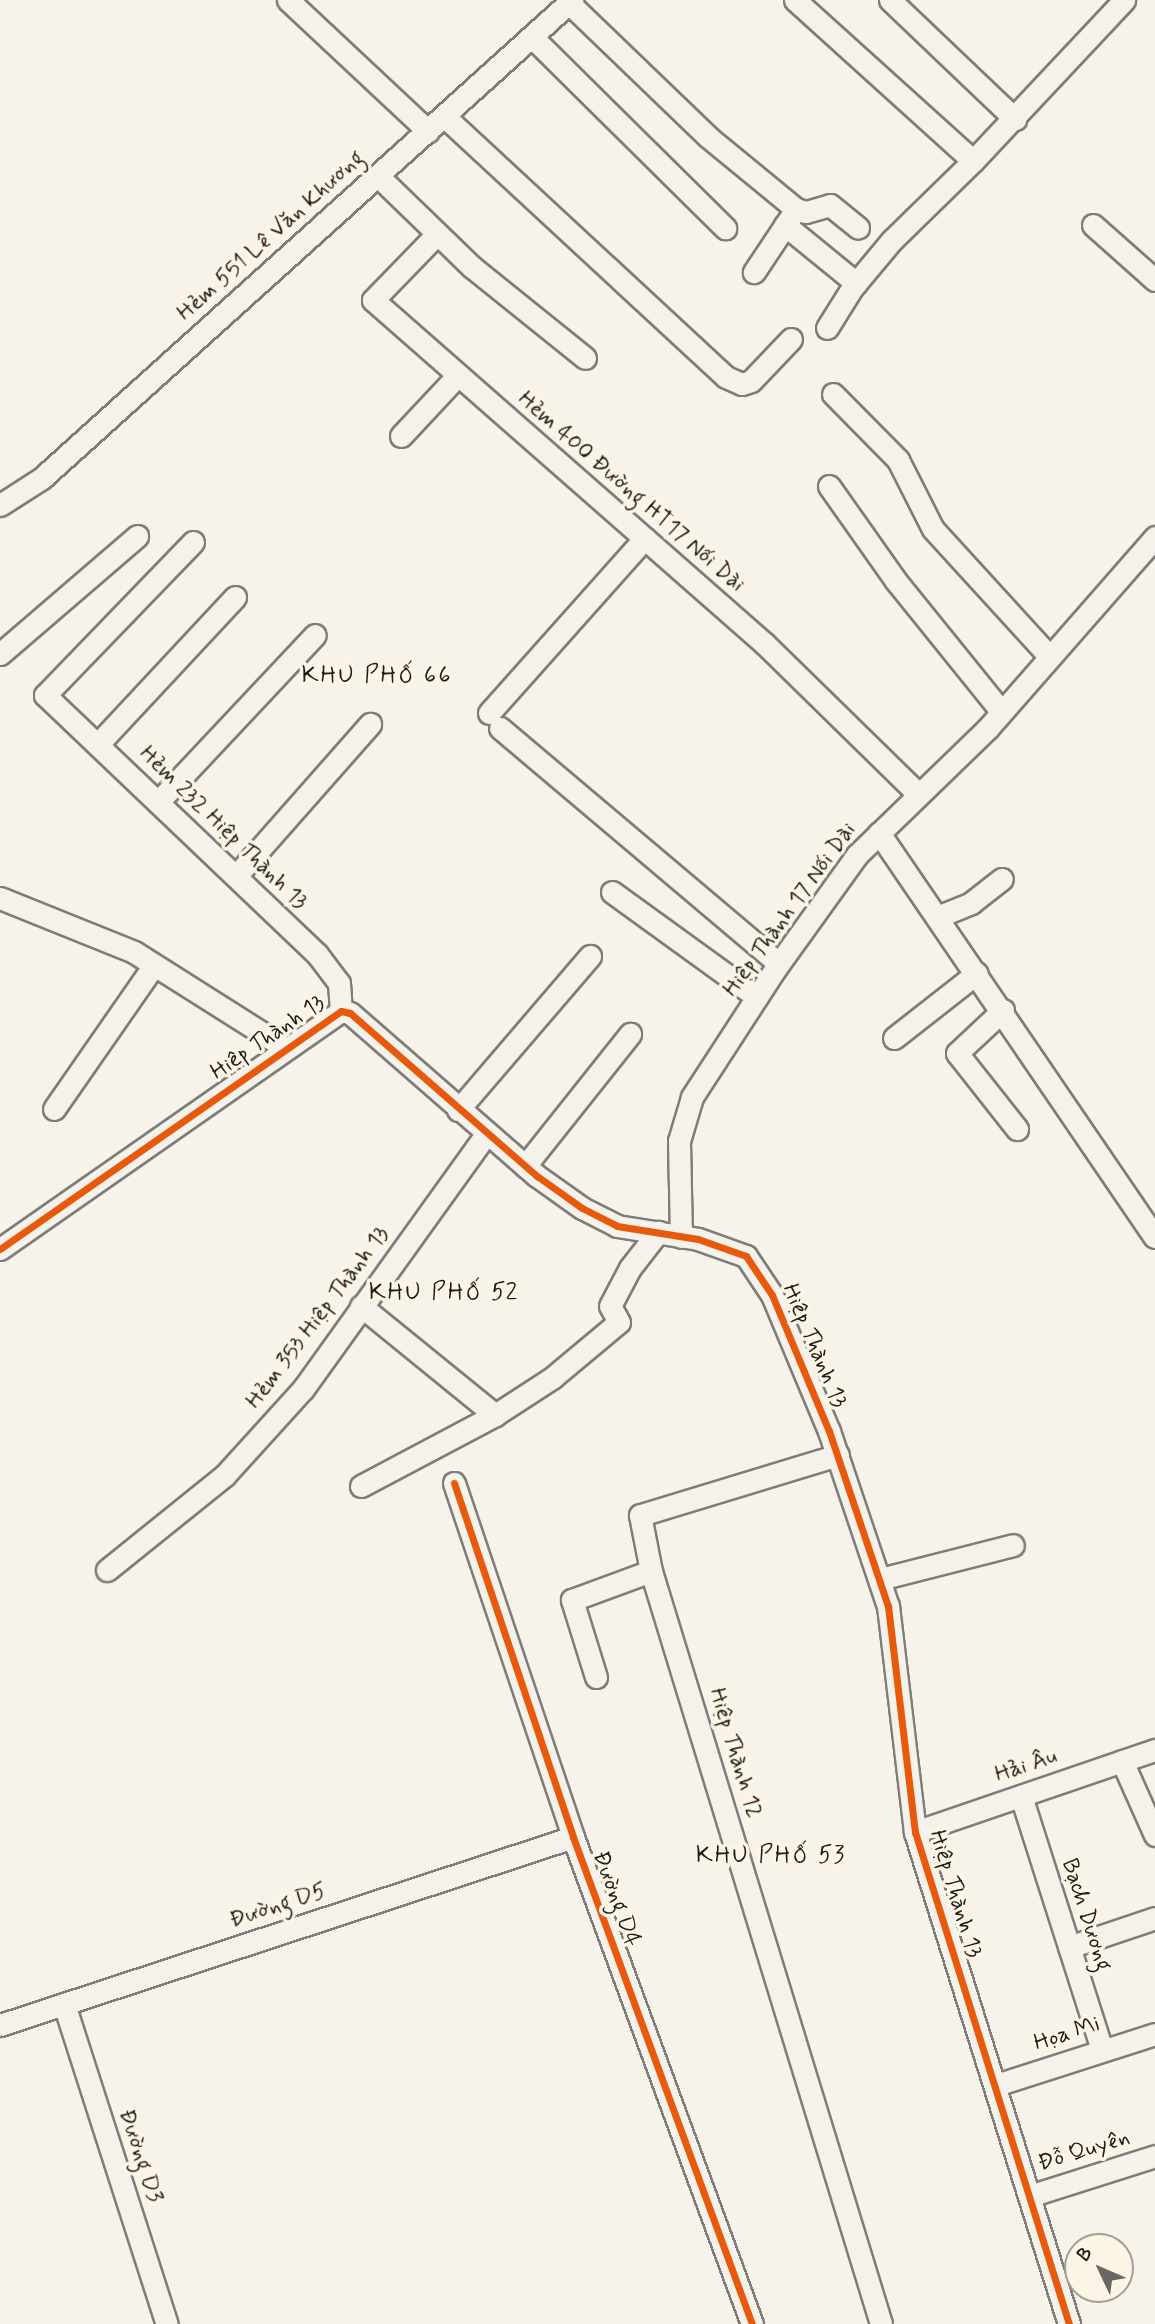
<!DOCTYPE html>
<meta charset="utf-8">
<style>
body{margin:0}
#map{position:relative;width:1155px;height:2324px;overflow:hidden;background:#f7f3ea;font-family:Mynerve,sans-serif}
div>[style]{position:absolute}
.roads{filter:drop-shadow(2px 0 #7f7d79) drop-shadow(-2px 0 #7f7d79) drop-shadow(0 2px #7f7d79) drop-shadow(0 -2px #7f7d79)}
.street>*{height:21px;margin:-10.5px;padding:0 10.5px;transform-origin:10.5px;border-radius:10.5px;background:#f5f2ec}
.cycleway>*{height:7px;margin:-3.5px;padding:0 3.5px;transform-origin:3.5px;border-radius:3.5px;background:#e8590c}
span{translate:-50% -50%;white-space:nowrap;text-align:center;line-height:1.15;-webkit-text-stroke:7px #fcf5e5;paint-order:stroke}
.street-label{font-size:23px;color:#1c1c1c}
.neighbourhood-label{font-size:24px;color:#1c1c1c;letter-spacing:2px}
.north{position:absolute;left:1064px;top:2233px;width:70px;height:70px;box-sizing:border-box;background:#fcf5e5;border:2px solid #a29e95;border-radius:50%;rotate:314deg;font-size:19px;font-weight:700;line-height:28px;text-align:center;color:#1c1c1c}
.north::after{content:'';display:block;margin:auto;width:24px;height:32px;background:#696764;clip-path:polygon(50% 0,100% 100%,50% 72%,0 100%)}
</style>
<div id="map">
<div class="roads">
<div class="street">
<div style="left:288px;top:0;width:192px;rotate:43.1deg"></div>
<div style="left:795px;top:0;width:240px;rotate:42.1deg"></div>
<div style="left:973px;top:161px;width:113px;rotate:135.7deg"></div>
<div style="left:892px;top:240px;width:62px;rotate:129.8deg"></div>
<div style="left:852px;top:288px;width:47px;rotate:122deg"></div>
<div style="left:890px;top:0;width:173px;rotate:43.6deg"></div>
<div style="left:569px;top:3px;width:192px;rotate:43.9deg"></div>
<div style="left:707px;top:136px;width:115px;rotate:39.4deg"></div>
<div style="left:796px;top:209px;width:76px;rotate:123.7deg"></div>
<div style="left:532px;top:37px;width:272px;rotate:44.7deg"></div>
<div style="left:444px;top:116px;width:384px;rotate:42.8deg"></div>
<div style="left:726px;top:377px;width:17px;rotate:24deg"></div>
<div style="left:742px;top:384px;width:9px;rotate:-18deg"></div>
<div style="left:751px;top:381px;width:58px;rotate:-46.4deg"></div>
<div style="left:973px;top:161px;width:221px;rotate:-46.8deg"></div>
<div style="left:378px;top:176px;width:131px;rotate:44.1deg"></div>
<div style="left:472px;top:267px;width:145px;rotate:38.8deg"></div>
<div style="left:796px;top:209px;width:10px;rotate:17deg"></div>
<div style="left:806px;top:212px;width:25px;rotate:-16deg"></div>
<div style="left:830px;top:205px;width:36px;rotate:39deg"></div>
<div style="left:785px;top:225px;width:92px;rotate:39.2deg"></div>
<div style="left:1093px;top:225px;width:83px;rotate:41.6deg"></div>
<div style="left:437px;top:234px;width:92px;rotate:134.1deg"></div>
<div style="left:373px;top:300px;width:522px;rotate:41.27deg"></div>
<div style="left:765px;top:644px;width:213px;rotate:44.4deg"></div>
<div style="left:833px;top:394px;width:93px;rotate:45.4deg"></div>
<div style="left:898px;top:460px;width:77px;rotate:63.1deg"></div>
<div style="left:933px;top:529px;width:173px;rotate:47.6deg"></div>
<div style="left:401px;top:436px;width:83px;rotate:-46.9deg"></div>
<div style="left:829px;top:486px;width:116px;rotate:54.8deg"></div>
<div style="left:896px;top:581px;width:167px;rotate:51.1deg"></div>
<div style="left:0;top:505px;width:50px;rotate:-32.7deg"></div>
<div style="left:42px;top:478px;width:714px;rotate:-42.05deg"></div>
<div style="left:193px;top:542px;width:213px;rotate:134deg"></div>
<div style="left:45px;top:695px;width:376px;rotate:43.6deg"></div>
<div style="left:317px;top:954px;width:36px;rotate:53deg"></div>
<div style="left:339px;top:983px;width:28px;rotate:86deg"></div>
<div style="left:0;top:654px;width:181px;rotate:-40.7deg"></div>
<div style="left:489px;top:713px;width:234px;rotate:-48.3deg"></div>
<div style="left:500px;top:728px;width:365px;rotate:40.2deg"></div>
<div style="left:98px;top:744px;width:201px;rotate:-47deg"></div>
<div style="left:158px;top:802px;width:229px;rotate:-46.8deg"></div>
<div style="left:879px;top:833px;width:489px;rotate:55.7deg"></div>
<div style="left:236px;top:876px;width:203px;rotate:-48.6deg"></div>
<div style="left:612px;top:892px;width:179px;rotate:35.9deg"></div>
<div style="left:0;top:898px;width:144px;rotate:21.9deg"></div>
<div style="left:134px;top:952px;width:178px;rotate:32.3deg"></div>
<div style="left:937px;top:917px;width:37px;rotate:-22deg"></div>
<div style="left:971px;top:903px;width:39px;rotate:-38deg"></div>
<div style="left:1003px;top:1010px;width:63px;rotate:136.9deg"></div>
<div style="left:957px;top:1053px;width:97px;rotate:51.7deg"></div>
<div style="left:894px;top:1038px;width:105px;rotate:-38.1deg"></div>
<div style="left:54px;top:1109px;width:175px;rotate:-55.2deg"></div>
<div style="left:458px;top:1110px;width:203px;rotate:-49.4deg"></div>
<div style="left:525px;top:1166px;width:169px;rotate:-51.5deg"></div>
<div style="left:681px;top:1237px;width:96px;rotate:-91.2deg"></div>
<div style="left:679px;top:1141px;width:46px;rotate:-73.5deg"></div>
<div style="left:692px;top:1097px;width:153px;rotate:-57deg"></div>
<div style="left:775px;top:969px;width:140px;rotate:-54.3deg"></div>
<div style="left:857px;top:855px;width:182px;rotate:-44.1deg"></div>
<div style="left:988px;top:728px;width:254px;rotate:-48.8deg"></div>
<div style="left:0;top:1249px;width:416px;rotate:-34.9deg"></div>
<div style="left:341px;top:1011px;width:9px;rotate:13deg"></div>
<div style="left:350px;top:1013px;width:248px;rotate:41.1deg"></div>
<div style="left:537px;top:1176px;width:55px;rotate:35.4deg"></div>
<div style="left:582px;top:1208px;width:39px;rotate:27deg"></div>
<div style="left:617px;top:1226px;width:82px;rotate:9.1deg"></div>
<div style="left:698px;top:1239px;width:51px;rotate:19.5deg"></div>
<div style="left:746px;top:1256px;width:47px;rotate:56.3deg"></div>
<div style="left:772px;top:1295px;width:147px;rotate:67.3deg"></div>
<div style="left:829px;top:1431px;width:185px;rotate:71.4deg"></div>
<div style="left:888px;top:1606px;width:228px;rotate:83.2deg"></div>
<div style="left:915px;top:1832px;width:516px;rotate:72.62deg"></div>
<div style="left:361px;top:1306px;width:173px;rotate:39.1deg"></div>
<div style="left:838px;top:1455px;width:207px;rotate:163.1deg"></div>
<div style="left:640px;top:1515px;width:57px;rotate:78.9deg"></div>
<div style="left:651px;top:1571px;width:787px;rotate:73.01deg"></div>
<div style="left:454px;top:1483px;width:373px;rotate:71.4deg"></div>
<div style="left:573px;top:1837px;width:519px;rotate:69.82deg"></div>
<div style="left:361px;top:1486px;width:152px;rotate:-27.9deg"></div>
<div style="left:495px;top:1415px;width:68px;rotate:-33deg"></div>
<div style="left:552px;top:1378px;width:87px;rotate:-39.9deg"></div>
<div style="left:619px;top:1322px;width:18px;rotate:-119deg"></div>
<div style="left:610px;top:1306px;width:43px;rotate:-62.2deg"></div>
<div style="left:630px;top:1268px;width:46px;rotate:-52.1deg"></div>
<div style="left:107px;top:1570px;width:151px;rotate:-38.8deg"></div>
<div style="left:225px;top:1475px;width:116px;rotate:-47.8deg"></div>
<div style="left:303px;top:1389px;width:314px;rotate:-54.3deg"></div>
<div style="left:880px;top:1579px;width:137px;rotate:-14.3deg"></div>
<div style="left:596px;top:1677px;width:81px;rotate:-107.3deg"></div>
<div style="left:572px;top:1600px;width:84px;rotate:-20.2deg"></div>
<div style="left:1122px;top:1761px;width:81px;rotate:66deg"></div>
<div style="left:1021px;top:1796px;width:267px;rotate:72.3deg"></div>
<div style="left:915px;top:1832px;width:254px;rotate:-18.9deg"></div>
<div style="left:1069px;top:1947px;width:91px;rotate:-18.6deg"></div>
<div style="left:64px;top:2004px;width:336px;rotate:72.2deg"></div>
<div style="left:0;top:2025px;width:603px;rotate:-18.16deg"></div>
<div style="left:996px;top:2085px;width:167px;rotate:-17.8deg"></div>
<div style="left:1029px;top:2196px;width:132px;rotate:-17.6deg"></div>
</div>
</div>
<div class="cycleway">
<div style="left:0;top:1249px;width:416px;rotate:-34.9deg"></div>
<div style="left:341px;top:1011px;width:9px;rotate:13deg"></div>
<div style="left:350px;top:1013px;width:248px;rotate:41.1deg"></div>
<div style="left:537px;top:1176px;width:55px;rotate:35.4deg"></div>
<div style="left:582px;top:1208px;width:39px;rotate:27deg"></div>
<div style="left:617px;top:1226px;width:82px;rotate:9.1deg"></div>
<div style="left:698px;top:1239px;width:51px;rotate:19.5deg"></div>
<div style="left:746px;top:1256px;width:47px;rotate:56.3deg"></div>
<div style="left:772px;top:1295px;width:147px;rotate:67.3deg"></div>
<div style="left:829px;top:1431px;width:185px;rotate:71.4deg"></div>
<div style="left:888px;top:1606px;width:228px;rotate:83.2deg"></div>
<div style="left:915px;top:1832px;width:516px;rotate:72.62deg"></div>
<div style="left:454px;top:1483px;width:373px;rotate:71.4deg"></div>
<div style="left:573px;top:1837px;width:519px;rotate:69.82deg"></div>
</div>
<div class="street-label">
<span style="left:271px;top:236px;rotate:-42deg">Hẻm 551 Lê Văn Khương</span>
<span style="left:631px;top:492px;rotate:41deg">Hẻm 400 Đường HT17 Nối Dài</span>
<span style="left:223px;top:828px;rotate:44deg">Hẻm 232 Hiệp Thành 13</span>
<span style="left:790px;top:910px;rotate:-54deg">Hiệp Thành 17 Nối Dài</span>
<span style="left:268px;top:1038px;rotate:-34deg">Hiệp Thành 13</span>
<span style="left:318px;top:1318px;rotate:-53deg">Hẻm 353 Hiệp Thành 13</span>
<span style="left:814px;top:1346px;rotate:67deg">Hiệp Thành 13</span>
<span style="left:735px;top:1753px;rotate:73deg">Hiệp Thành 12</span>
<span style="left:1026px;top:1766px;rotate:-19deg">Hải Âu</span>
<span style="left:955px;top:1894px;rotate:73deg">Hiệp Thành 13</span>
<span style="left:616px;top:1899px;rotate:70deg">Đường D4</span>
<span style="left:278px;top:1906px;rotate:-18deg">Đường D5</span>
<span style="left:1086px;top:1915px;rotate:72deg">Bạch Dương</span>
<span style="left:1067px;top:2034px;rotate:-18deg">Họa Mi</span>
<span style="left:1084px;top:2151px;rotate:-17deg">Đỗ Quyên</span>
<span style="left:140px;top:2156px;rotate:72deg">Đường D3</span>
</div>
<div class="neighbourhood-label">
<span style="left:377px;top:676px">KHU PHỐ 66</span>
<span style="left:444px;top:1293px">KHU PHỐ 52</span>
<span style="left:771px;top:1856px">KHU PHỐ 53</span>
</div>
<div class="north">B</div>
</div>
